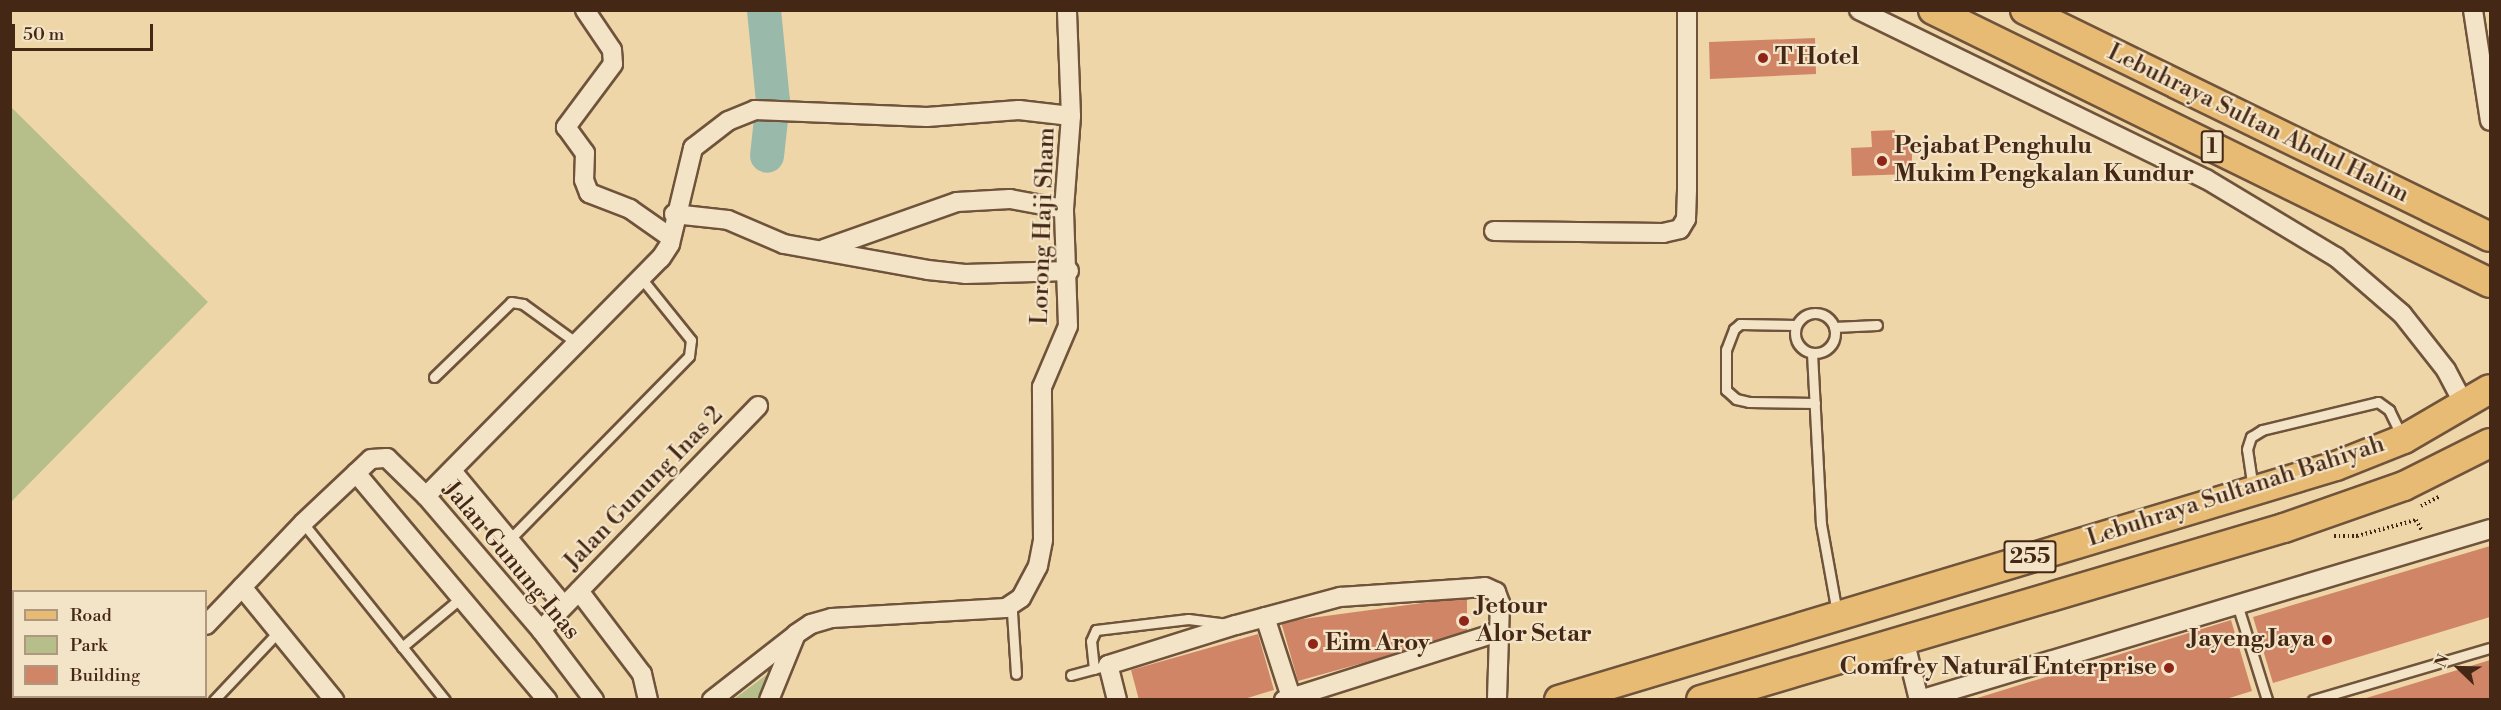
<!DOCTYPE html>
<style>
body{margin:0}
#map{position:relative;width:2501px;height:710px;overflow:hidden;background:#eed6a9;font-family:"Libre Bodoni",serif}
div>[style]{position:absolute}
.green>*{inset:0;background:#b6be8a}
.river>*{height:34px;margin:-17px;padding:0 17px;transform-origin:17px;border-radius:17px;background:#99b9aa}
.building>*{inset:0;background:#d08666}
.path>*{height:4px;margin-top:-2px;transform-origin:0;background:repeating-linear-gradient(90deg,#452716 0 1.5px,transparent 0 4.5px)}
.roads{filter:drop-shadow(2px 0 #6f533b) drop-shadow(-2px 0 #6f533b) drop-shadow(0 2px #6f533b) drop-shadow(0 -2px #6f533b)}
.lane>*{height:9px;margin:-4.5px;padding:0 4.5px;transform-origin:4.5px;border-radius:4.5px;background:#f4e4c7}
.lane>.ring{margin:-4.5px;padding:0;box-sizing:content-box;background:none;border:9px solid #f4e4c7;border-radius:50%}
.street>*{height:18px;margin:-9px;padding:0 9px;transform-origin:9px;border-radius:9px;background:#f4e4c7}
.primary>*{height:28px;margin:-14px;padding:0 14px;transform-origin:14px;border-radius:14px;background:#e7bb74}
.dots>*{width:16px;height:16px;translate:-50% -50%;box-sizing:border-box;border:3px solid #f4e4c7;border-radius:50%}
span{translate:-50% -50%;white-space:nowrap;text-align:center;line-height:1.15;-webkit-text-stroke:4.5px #f4e4c7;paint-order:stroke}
.shield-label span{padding:2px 4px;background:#f4e4c7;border:2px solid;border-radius:4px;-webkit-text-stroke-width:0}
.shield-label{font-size:22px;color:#452716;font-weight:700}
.poi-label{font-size:24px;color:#452716;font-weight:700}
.left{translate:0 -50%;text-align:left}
.right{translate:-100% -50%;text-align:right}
.street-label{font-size:24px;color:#452716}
.frame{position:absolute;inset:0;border:12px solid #452716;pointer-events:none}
.legend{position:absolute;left:12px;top:590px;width:195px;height:108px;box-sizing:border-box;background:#f4e4c7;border:2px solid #ae9880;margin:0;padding:8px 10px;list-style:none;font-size:18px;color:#452716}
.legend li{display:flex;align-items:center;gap:12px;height:30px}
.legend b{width:30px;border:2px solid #ae9880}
.north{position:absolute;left:2429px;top:638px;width:60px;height:60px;-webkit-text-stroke:4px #f4e4c7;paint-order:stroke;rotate:293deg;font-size:16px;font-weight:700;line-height:24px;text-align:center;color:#452716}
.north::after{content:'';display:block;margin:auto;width:21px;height:27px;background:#452716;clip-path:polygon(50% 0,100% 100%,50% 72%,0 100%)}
.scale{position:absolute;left:12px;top:24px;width:141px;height:27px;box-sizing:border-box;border:3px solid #452716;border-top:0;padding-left:8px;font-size:18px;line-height:21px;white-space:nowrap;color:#452716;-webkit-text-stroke:4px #f4e4c7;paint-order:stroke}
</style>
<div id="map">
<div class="green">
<div style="clip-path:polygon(10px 106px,208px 302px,11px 502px,10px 502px)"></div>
<div style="clip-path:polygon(769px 673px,758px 699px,734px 699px)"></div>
</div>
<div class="river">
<div style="left:764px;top:10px;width:91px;rotate:84.4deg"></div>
<div style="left:773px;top:101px;width:55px;rotate:96.2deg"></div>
</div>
<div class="building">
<div style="clip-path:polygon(1815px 38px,1816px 74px,1710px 79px,1709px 42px)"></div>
<div style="clip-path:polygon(1895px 130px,1895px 146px,1912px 146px,1912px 174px,1852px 176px,1851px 148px,1872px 147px,1871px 131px)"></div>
<div style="clip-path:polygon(2490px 546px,2490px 617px,2273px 683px,2253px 617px)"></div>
<div style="clip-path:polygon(1467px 597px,1467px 634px,1298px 681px,1281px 622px)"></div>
<div style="clip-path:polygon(2231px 620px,2252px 691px,2223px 700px,1971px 700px)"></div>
<div style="clip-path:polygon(1258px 634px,1274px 690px,1241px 700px,1139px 700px,1131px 670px)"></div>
<div style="clip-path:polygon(2490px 660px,2490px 700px,2363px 700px,2363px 699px)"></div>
</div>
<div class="path">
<div style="left:2421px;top:506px;width:22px;rotate:-27deg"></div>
<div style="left:2334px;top:536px;width:23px"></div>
<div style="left:2357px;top:536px;width:61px;rotate:-15.2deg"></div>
<div style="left:2416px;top:520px;width:13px;rotate:61deg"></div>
</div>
<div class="roads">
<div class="lane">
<div class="ring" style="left:1795px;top:313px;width:31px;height:31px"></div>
<div style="left:1796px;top:325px;width:56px;rotate:-179deg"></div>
<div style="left:1740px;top:324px;width:8px;rotate:140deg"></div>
<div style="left:1734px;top:329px;width:22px;rotate:111deg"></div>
<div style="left:1726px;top:350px;width:40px;rotate:90deg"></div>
<div style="left:1726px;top:390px;width:13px;rotate:42deg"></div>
<div style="left:1736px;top:399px;width:13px;rotate:13deg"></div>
<div style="left:1749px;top:402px;width:66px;rotate:0.9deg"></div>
<div style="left:1834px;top:327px;width:43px;rotate:-2.7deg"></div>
<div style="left:1812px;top:353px;width:171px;rotate:87deg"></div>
<div style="left:1821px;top:524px;width:90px;rotate:79.8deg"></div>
<div style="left:434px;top:377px;width:107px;rotate:-44.2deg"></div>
<div style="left:511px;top:302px;width:12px;rotate:9deg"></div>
<div style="left:523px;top:304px;width:68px;rotate:36deg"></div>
<div style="left:2253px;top:489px;width:40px;rotate:-98.5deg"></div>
<div style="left:2247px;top:449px;width:13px;rotate:-72deg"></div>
<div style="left:2251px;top:437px;width:13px;rotate:-32deg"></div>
<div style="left:2262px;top:430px;width:119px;rotate:-13.6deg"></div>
<div style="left:2378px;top:402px;width:14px;rotate:36deg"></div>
<div style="left:2389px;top:410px;width:30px;rotate:64deg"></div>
<div style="left:303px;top:523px;width:227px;rotate:51.3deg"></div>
<div style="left:509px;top:540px;width:257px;rotate:-45.6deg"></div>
<div style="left:689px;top:356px;width:16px;rotate:-83deg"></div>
<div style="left:691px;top:340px;width:78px;rotate:-128.8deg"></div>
<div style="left:2237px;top:604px;width:101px;rotate:72.6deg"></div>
<div style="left:1008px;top:606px;width:7px;rotate:56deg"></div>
<div style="left:1012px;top:612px;width:62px;rotate:86.3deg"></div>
<div style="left:10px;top:609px;width:6px;rotate:45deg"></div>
<div style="left:402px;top:647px;width:78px;rotate:-39.8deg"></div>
<div style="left:10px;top:654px;width:5px;rotate:-37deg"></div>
<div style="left:1094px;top:669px;width:28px;rotate:-96deg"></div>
<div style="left:1091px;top:641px;width:12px;rotate:-66deg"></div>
<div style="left:1096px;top:630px;width:93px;rotate:-6.8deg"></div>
<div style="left:1188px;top:619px;width:38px;rotate:7deg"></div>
<div style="left:1071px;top:675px;width:30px;rotate:-15deg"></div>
<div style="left:79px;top:700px;width:4px;rotate:-76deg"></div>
<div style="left:214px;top:700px;width:95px;rotate:-46.7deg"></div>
<div style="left:2313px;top:700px;width:184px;rotate:-16.4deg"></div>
</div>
<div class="street">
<div style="left:585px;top:10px;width:48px;rotate:56deg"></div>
<div style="left:612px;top:50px;width:14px;rotate:86deg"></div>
<div style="left:613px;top:64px;width:79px;rotate:126.7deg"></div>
<div style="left:566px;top:127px;width:32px;rotate:54deg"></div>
<div style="left:585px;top:153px;width:27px;rotate:92deg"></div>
<div style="left:584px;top:180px;width:14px;rotate:69deg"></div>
<div style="left:589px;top:193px;width:44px;rotate:21.3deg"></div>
<div style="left:630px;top:209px;width:49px;rotate:35deg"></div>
<div style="left:1859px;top:10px;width:386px;rotate:26deg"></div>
<div style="left:2206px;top:179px;width:152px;rotate:31deg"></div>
<div style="left:2336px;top:257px;width:87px;rotate:40.8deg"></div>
<div style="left:2402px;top:314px;width:71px;rotate:51.8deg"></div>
<div style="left:2446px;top:370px;width:41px;rotate:62.2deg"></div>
<div style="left:2473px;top:10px;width:112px;rotate:81.3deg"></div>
<div style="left:674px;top:214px;width:54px;rotate:6.3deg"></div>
<div style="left:728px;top:220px;width:61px;rotate:23.2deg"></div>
<div style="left:784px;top:244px;width:146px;rotate:10.2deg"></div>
<div style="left:928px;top:270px;width:37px;rotate:6deg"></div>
<div style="left:965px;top:274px;width:104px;rotate:-1.7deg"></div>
<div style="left:1494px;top:231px;width:169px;rotate:0.7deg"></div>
<div style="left:1663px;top:233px;width:17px;rotate:-13deg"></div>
<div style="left:1680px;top:229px;width:12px;rotate:-59deg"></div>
<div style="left:1686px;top:219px;width:30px;rotate:-88deg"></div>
<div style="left:1687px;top:189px;width:179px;rotate:-90deg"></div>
<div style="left:824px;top:249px;width:141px;rotate:-19.5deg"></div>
<div style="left:957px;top:202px;width:53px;rotate:-3.2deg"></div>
<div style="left:1010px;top:199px;width:55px;rotate:10.5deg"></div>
<div style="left:452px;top:471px;width:175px;rotate:50.3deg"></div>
<div style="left:356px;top:473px;width:297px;rotate:49.9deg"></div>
<div style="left:426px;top:496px;width:334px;rotate:-45.4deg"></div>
<div style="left:661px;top:258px;width:17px;rotate:-57deg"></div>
<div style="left:670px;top:244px;width:99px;rotate:-76.5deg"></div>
<div style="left:693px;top:148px;width:44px;rotate:-37.6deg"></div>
<div style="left:728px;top:121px;width:29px;rotate:-22deg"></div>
<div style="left:755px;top:110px;width:172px;rotate:2.3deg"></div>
<div style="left:927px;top:117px;width:92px;rotate:-4.4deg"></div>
<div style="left:1019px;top:110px;width:52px;rotate:6.6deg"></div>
<div style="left:242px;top:587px;width:146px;rotate:50.8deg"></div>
<div style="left:579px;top:591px;width:104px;rotate:52.8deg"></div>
<div style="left:642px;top:674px;width:27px;rotate:77deg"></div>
<div style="left:1265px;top:617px;width:84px;rotate:72deg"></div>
<div style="left:206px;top:625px;width:141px;rotate:-46.4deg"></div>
<div style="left:303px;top:523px;width:93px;rotate:-43.3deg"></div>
<div style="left:371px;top:459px;width:16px;rotate:-4deg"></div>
<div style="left:387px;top:458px;width:54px;rotate:44.3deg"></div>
<div style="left:426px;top:496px;width:177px;rotate:49.4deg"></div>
<div style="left:541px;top:630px;width:88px;rotate:52.9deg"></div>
<div style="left:541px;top:630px;width:312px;rotate:-45.9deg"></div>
<div style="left:1904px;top:639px;width:63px;rotate:76.2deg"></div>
<div style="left:136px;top:700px;width:5px;rotate:-53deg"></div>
<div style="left:712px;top:700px;width:104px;rotate:-38deg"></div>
<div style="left:769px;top:700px;width:71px;rotate:-67.8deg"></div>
<div style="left:796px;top:634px;width:18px;rotate:-34deg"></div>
<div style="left:811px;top:624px;width:22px;rotate:-16deg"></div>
<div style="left:832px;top:618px;width:174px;rotate:-3.3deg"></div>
<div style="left:1006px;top:608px;width:18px;rotate:-34deg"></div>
<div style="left:1021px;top:598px;width:36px;rotate:-62deg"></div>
<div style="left:1038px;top:566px;width:26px;rotate:-79deg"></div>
<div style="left:1043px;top:540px;width:153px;rotate:-90.4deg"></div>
<div style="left:1042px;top:387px;width:66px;rotate:-66.9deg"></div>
<div style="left:1068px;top:326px;width:117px;rotate:-92deg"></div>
<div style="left:1064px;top:209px;width:93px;rotate:-85.7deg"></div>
<div style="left:1071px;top:116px;width:106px;rotate:-92.2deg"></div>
<div style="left:1117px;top:700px;width:36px;rotate:-104deg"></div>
<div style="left:1108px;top:665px;width:134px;rotate:-17.4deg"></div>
<div style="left:1236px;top:625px;width:108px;rotate:-15.1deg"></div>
<div style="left:1340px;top:597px;width:145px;rotate:-3.9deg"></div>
<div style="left:1485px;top:587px;width:12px;rotate:24deg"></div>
<div style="left:1496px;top:592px;width:12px;rotate:70deg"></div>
<div style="left:1500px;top:603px;width:97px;rotate:91.8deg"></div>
<div style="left:1284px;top:700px;width:225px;rotate:-17.6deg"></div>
<div style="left:1919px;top:700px;width:596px;rotate:-16.67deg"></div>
</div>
<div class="primary">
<div style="left:1933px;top:10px;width:620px;rotate:26.11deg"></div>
<div style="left:2025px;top:10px;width:517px;rotate:26.02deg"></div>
<div style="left:1559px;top:700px;width:811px;rotate:-16.76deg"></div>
<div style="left:2336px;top:466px;width:73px;rotate:-21.7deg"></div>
<div style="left:2404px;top:439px;width:99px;rotate:-30.2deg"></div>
<div style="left:1701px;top:700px;width:608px;rotate:-16.44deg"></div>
<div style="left:2284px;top:528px;width:127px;rotate:-19.3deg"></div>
<div style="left:2404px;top:486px;width:96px;rotate:-26.6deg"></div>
</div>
</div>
<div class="dots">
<div style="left:1763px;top:58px;background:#8f2418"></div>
<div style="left:1882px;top:161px;background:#8f2418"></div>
<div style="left:1464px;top:621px;background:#8f2418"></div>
<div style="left:2327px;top:640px;background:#8f2418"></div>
<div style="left:1313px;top:644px;background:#8f2418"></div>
<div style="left:2169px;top:668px;background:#8f2418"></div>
</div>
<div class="shield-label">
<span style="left:2212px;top:147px">1</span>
<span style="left:2030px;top:557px">255</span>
</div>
<div class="poi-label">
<span class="left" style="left:1775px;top:58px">T Hotel</span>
<span class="left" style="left:1894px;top:161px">Pejabat Penghulu<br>Mukim Pengkalan Kundur</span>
<span class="left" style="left:1476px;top:621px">Jetour<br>Alor Setar</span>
<span class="right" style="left:2315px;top:640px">Jayeng Jaya</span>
<span class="left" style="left:1325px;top:644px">Eim Aroy</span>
<span class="right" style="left:2157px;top:668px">Comfrey Natural Enterprise</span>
</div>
<div class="street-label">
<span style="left:2258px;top:124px;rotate:26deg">Lebuhraya Sultan Abdul Halim</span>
<span style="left:1044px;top:226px;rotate:-88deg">Lorong Haji Sham</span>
<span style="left:644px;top:489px;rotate:-46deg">Jalan Gunung Inas 2</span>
<span style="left:2236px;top:492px;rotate:-18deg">Lebuhraya Sultanah Bahiyah</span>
<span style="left:511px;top:561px;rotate:50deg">Jalan Gunung Inas</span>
</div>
<div class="frame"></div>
<ul class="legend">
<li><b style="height:8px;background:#e7bb74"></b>Road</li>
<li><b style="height:16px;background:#b6be8a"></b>Park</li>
<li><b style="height:16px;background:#d08666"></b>Building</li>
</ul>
<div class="north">N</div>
<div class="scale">50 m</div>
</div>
